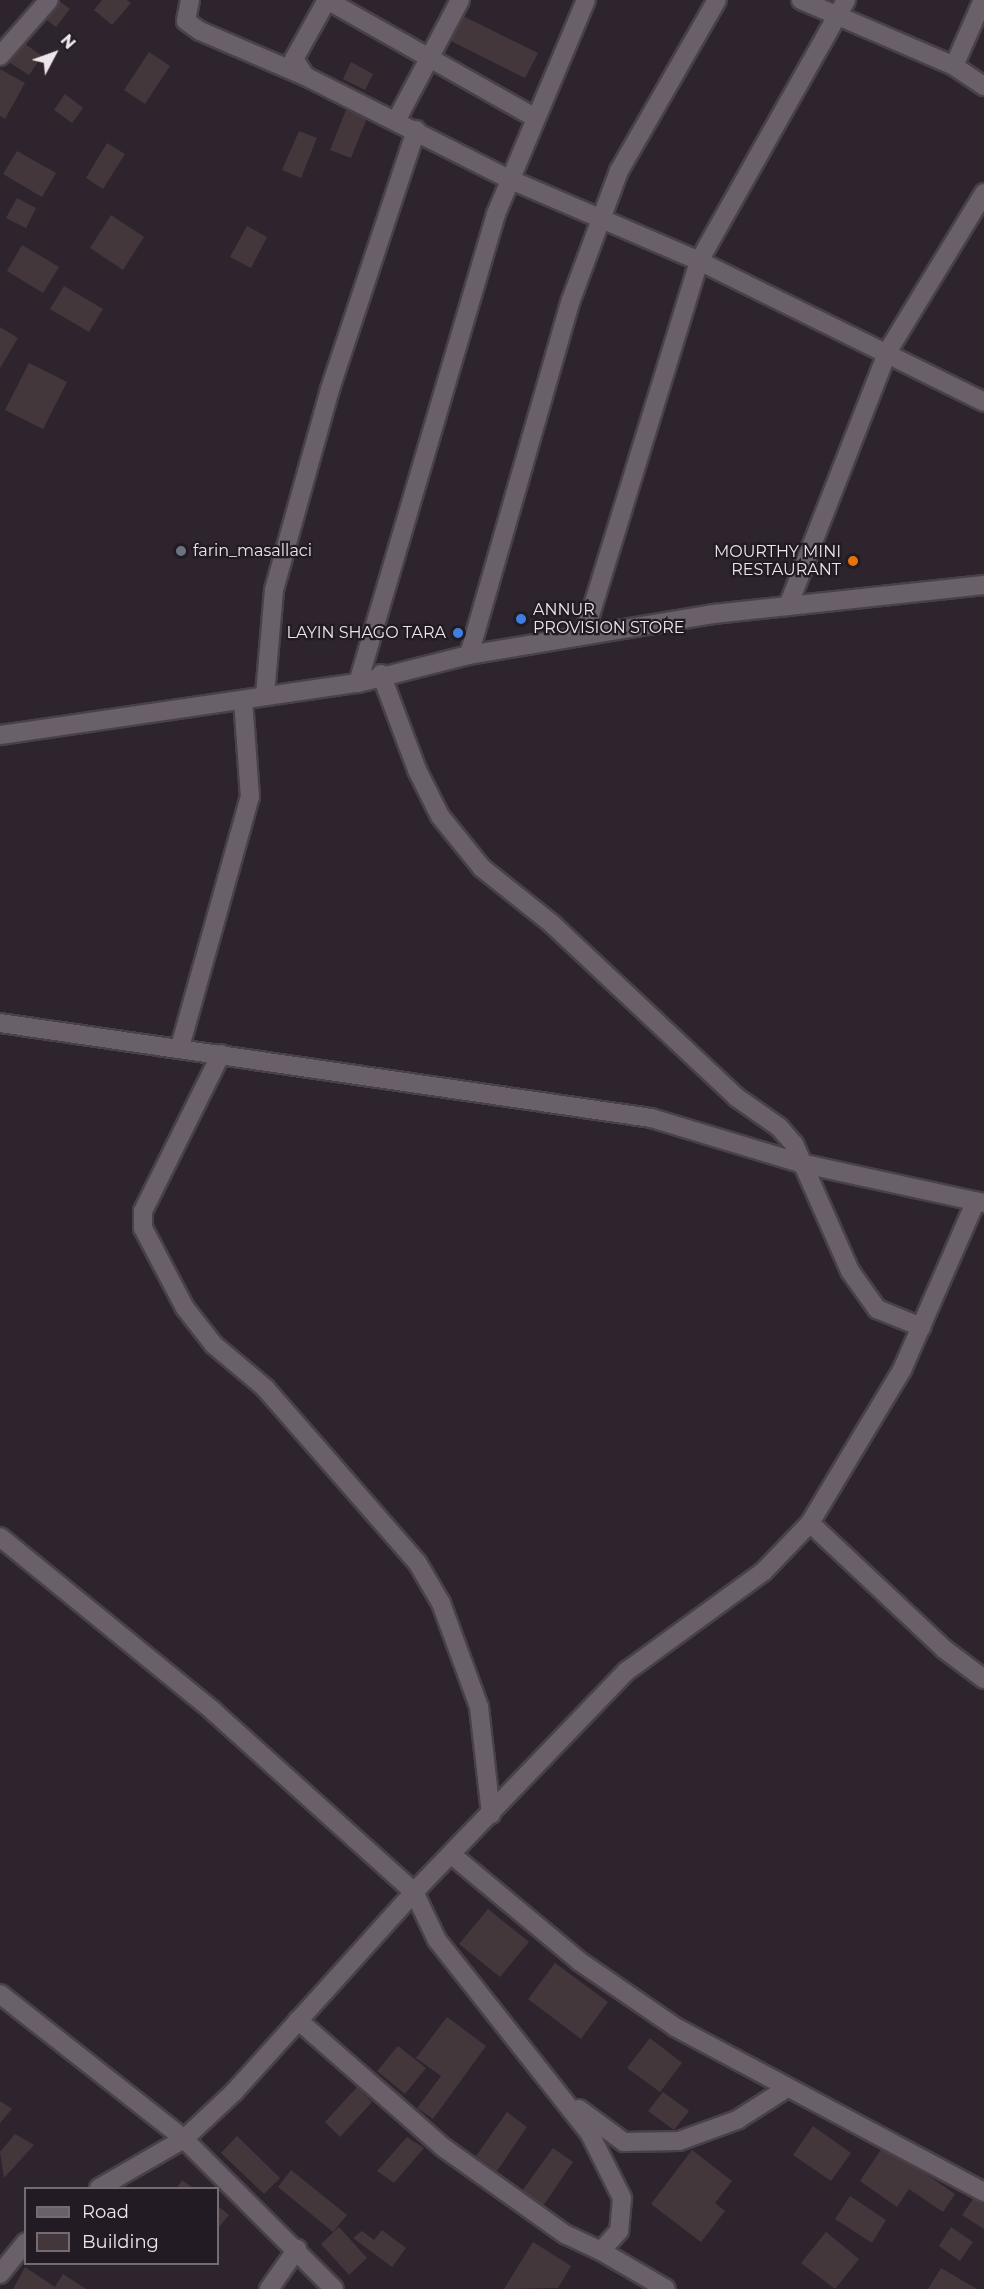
<!DOCTYPE html>
<style>
body{margin:0}
#map{position:relative;width:984px;height:2289px;overflow:hidden;background:#2d242d;font-family:Montserrat,sans-serif}
div>[style]{position:absolute}
.building>*{inset:0;background:#44373b}
.roads{filter:drop-shadow(2px 0 #494148) drop-shadow(-2px 0 #494148) drop-shadow(0 2px #494148) drop-shadow(0 -2px #494148)}
.minor>*{height:18px;margin:-9px;padding:0 9px;transform-origin:9px;border-radius:9px;background:#6a606a}
.dots>*{width:16px;height:16px;translate:-50% -50%;box-sizing:border-box;border:3px solid #231b23;border-radius:50%}
span{translate:-50% -50%;white-space:nowrap;text-align:center;line-height:1.15;-webkit-text-stroke:4.5px #231b23;paint-order:stroke}
.poi-label{font-size:16px;color:#ece6eb}
.left{translate:0 -50%;text-align:left}
.right{translate:-100% -50%;text-align:right}
.legend{position:absolute;left:24px;top:2187px;width:195px;height:78px;box-sizing:border-box;background:#231b23;border:2px solid #736c73;margin:0;padding:8px 10px;list-style:none;font-size:18px;color:#ece6eb}
.legend li{display:flex;align-items:center;gap:12px;height:30px}
.legend b{width:30px;border:2px solid #736c73}
.north{position:absolute;left:24px;top:24px;width:60px;height:60px;-webkit-text-stroke:4px #231b23;paint-order:stroke;rotate:49deg;font-size:16px;font-weight:700;line-height:24px;text-align:center;color:#ece6eb}
.north::after{content:'';display:block;margin:auto;width:21px;height:27px;background:#ece6eb;clip-path:polygon(50% 0,100% 100%,50% 72%,0 100%)}
</style>
<div id="map">
<div class="building">
<div style="clip-path:polygon(58px 0,70px 9px,56px 27px,43px 17px)"></div>
<div style="clip-path:polygon(102px 0,127px 0,131px 3px,112px 25px,94px 10px)"></div>
<div style="clip-path:polygon(461px 15px,538px 53px,525px 78px,449px 40px)"></div>
<div style="clip-path:polygon(24px 43px,42px 56px,29px 75px,10px 63px)"></div>
<div style="clip-path:polygon(149px 52px,170px 66px,145px 104px,124px 90px)"></div>
<div style="clip-path:polygon(351px 62px,373px 74px,365px 90px,343px 79px)"></div>
<div style="clip-path:polygon(0 69px,25px 83px,5px 119px,0 116px)"></div>
<div style="clip-path:polygon(65px 94px,83px 108px,72px 123px,54px 110px)"></div>
<div style="clip-path:polygon(346px 110px,367px 118px,351px 158px,330px 150px)"></div>
<div style="clip-path:polygon(299px 131px,317px 138px,301px 178px,282px 170px)"></div>
<div style="clip-path:polygon(107px 143px,125px 154px,103px 189px,86px 178px)"></div>
<div style="clip-path:polygon(17px 151px,56px 173px,42px 197px,3px 174px)"></div>
<div style="clip-path:polygon(17px 198px,36px 208px,26px 228px,6px 218px)"></div>
<div style="clip-path:polygon(111px 215px,144px 237px,123px 270px,90px 248px)"></div>
<div style="clip-path:polygon(247px 226px,267px 237px,251px 268px,230px 257px)"></div>
<div style="clip-path:polygon(22px 245px,59px 267px,43px 293px,7px 271px)"></div>
<div style="clip-path:polygon(64px 286px,103px 309px,89px 332px,50px 309px)"></div>
<div style="clip-path:polygon(0 327px,18px 338px,0 368px)"></div>
<div style="clip-path:polygon(29px 363px,67px 382px,43px 429px,5px 410px)"></div>
<div style="clip-path:polygon(488px 1909px,529px 1942px,500px 1977px,459px 1944px)"></div>
<div style="clip-path:polygon(555px 1963px,608px 2002px,581px 2039px,528px 1999px)"></div>
<div style="clip-path:polygon(447px 2017px,486px 2046px,433px 2119px,417px 2108px,441px 2076px,416px 2058px)"></div>
<div style="clip-path:polygon(650px 2038px,682px 2063px,660px 2092px,627px 2068px)"></div>
<div style="clip-path:polygon(398px 2046px,426px 2068px,405px 2094px,377px 2071px)"></div>
<div style="clip-path:polygon(357px 2087px,372px 2102px,340px 2137px,325px 2122px)"></div>
<div style="clip-path:polygon(663px 2092px,689px 2111px,674px 2130px,648px 2111px)"></div>
<div style="clip-path:polygon(0 2101px,12px 2109px,0 2123px)"></div>
<div style="clip-path:polygon(507px 2112px,527px 2127px,497px 2171px,476px 2156px)"></div>
<div style="clip-path:polygon(813px 2126px,851px 2153px,831px 2181px,793px 2155px)"></div>
<div style="clip-path:polygon(15px 2134px,34px 2145px,4px 2178px,0 2152px)"></div>
<div style="clip-path:polygon(237px 2136px,280px 2178px,264px 2194px,221px 2153px)"></div>
<div style="clip-path:polygon(407px 2137px,424px 2148px,394px 2183px,377px 2171px)"></div>
<div style="clip-path:polygon(884px 2145px,955px 2194px,943px 2212px,909px 2189px,897px 2207px,860px 2181px)"></div>
<div style="clip-path:polygon(553px 2148px,573px 2162px,543px 2206px,522px 2191px)"></div>
<div style="clip-path:polygon(692px 2150px,732px 2181px,715px 2203px,725px 2211px,701px 2242px,651px 2204px)"></div>
<div style="clip-path:polygon(291px 2170px,347px 2215px,333px 2232px,278px 2187px)"></div>
<div style="clip-path:polygon(182px 2180px,193px 2188px,177px 2188px)"></div>
<div style="clip-path:polygon(976px 2195px,984px 2201px,984px 2229px,962px 2215px)"></div>
<div style="clip-path:polygon(850px 2196px,886px 2220px,872px 2243px,835px 2219px)"></div>
<div style="clip-path:polygon(218px 2206px,229px 2215px,218px 2228px)"></div>
<div style="clip-path:polygon(339px 2227px,367px 2258px,349px 2275px,321px 2244px)"></div>
<div style="clip-path:polygon(951px 2227px,973px 2242px,960px 2261px,939px 2246px)"></div>
<div style="clip-path:polygon(382px 2230px,406px 2248px,392px 2267px,353px 2238px,362px 2231px,374px 2240px)"></div>
<div style="clip-path:polygon(826px 2232px,859px 2259px,835px 2289px,801px 2263px)"></div>
<div style="clip-path:polygon(533px 2242px,571px 2266px,558px 2288px,504px 2289px)"></div>
<div style="clip-path:polygon(25px 2267px,55px 2287px,63px 2274px,86px 2289px,13px 2289px)"></div>
<div style="clip-path:polygon(941px 2268px,977px 2289px,928px 2289px)"></div>
</div>
<div class="roads">
<div class="minor">
<div style="left:190px;top:0;width:21px;rotate:101deg"></div>
<div style="left:186px;top:21px;width:17px;rotate:36deg"></div>
<div style="left:200px;top:31px;width:114px;rotate:23.2deg"></div>
<div style="left:327px;top:0;width:68px;rotate:119.2deg"></div>
<div style="left:294px;top:59px;width:20px;rotate:57deg"></div>
<div style="left:305px;top:76px;width:229px;rotate:26.8deg"></div>
<div style="left:509px;top:179px;width:207px;rotate:23.3deg"></div>
<div style="left:699px;top:261px;width:318px;rotate:26.3deg"></div>
<div style="left:327px;top:0;width:238px;rotate:29.5deg"></div>
<div style="left:801px;top:0;width:167px;rotate:23.3deg"></div>
<div style="left:954px;top:66px;width:36px;rotate:34deg"></div>
<div style="left:0;top:56px;width:74px;rotate:-48.8deg"></div>
<div style="left:954px;top:66px;width:72px;rotate:-66.3deg"></div>
<div style="left:397px;top:119px;width:135px;rotate:-62.1deg"></div>
<div style="left:788px;top:606px;width:274px;rotate:-68.6deg"></div>
<div style="left:888px;top:351px;width:185px;rotate:-58.7deg"></div>
<div style="left:584px;top:635px;width:391px;rotate:-72.9deg"></div>
<div style="left:699px;top:261px;width:300px;rotate:-60.6deg"></div>
<div style="left:469px;top:655px;width:369px;rotate:-74deg"></div>
<div style="left:571px;top:300px;width:138px;rotate:-69.6deg"></div>
<div style="left:619px;top:171px;width:197px;rotate:-60.2deg"></div>
<div style="left:381px;top:674px;width:103px;rotate:69.4deg"></div>
<div style="left:417px;top:770px;width:51px;rotate:63.4deg"></div>
<div style="left:440px;top:816px;width:67px;rotate:51.1deg"></div>
<div style="left:482px;top:868px;width:88px;rotate:38.6deg"></div>
<div style="left:551px;top:923px;width:254px;rotate:43.2deg"></div>
<div style="left:736px;top:1097px;width:52px;rotate:34.9deg"></div>
<div style="left:779px;top:1127px;width:23px;rotate:49deg"></div>
<div style="left:794px;top:1144px;width:139px;rotate:66.2deg"></div>
<div style="left:850px;top:1271px;width:47px;rotate:54.6deg"></div>
<div style="left:877px;top:1309px;width:48px;rotate:22.2deg"></div>
<div style="left:358px;top:683px;width:489px;rotate:-73.6deg"></div>
<div style="left:496px;top:214px;width:232px;rotate:-67.2deg"></div>
<div style="left:265px;top:695px;width:105px;rotate:-85.1deg"></div>
<div style="left:274px;top:590px;width:209px;rotate:-74.4deg"></div>
<div style="left:330px;top:389px;width:273px;rotate:-71.6deg"></div>
<div style="left:0;top:735px;width:362px;rotate:-8.3deg"></div>
<div style="left:358px;top:683px;width:114px;rotate:-14.2deg"></div>
<div style="left:469px;top:655px;width:247px;rotate:-9.5deg"></div>
<div style="left:713px;top:614px;width:273px;rotate:-6.1deg"></div>
<div style="left:0;top:1023px;width:658px;rotate:8.3deg"></div>
<div style="left:651px;top:1118px;width:156px;rotate:16.8deg"></div>
<div style="left:800px;top:1163px;width:188px;rotate:12.3deg"></div>
<div style="left:180px;top:1047px;width:260px;rotate:-74.4deg"></div>
<div style="left:250px;top:797px;width:97px;rotate:-94.1deg"></div>
<div style="left:221px;top:1054px;width:175px;rotate:116.4deg"></div>
<div style="left:143px;top:1211px;width:17px;rotate:90deg"></div>
<div style="left:143px;top:1228px;width:90px;rotate:62.3deg"></div>
<div style="left:185px;top:1308px;width:47px;rotate:51.9deg"></div>
<div style="left:214px;top:1345px;width:67px;rotate:40.1deg"></div>
<div style="left:265px;top:1388px;width:231px;rotate:48.9deg"></div>
<div style="left:417px;top:1562px;width:48px;rotate:59.7deg"></div>
<div style="left:441px;top:1603px;width:111px;rotate:69.9deg"></div>
<div style="left:479px;top:1707px;width:108px;rotate:83.6deg"></div>
<div style="left:810px;top:1523px;width:184px;rotate:43.2deg"></div>
<div style="left:944px;top:1649px;width:50px;rotate:36.9deg"></div>
<div style="left:0;top:1537px;width:275px;rotate:39.2deg"></div>
<div style="left:213px;top:1711px;width:270px;rotate:42deg"></div>
<div style="left:414px;top:1892px;width:53px;rotate:64.4deg"></div>
<div style="left:437px;top:1940px;width:247px;rotate:51.7deg"></div>
<div style="left:590px;top:2134px;width:72px;rotate:63.4deg"></div>
<div style="left:622px;top:2198px;width:33px;rotate:95deg"></div>
<div style="left:619px;top:2231px;width:27px;rotate:132deg"></div>
<div style="left:601px;top:2251px;width:38px;rotate:-155deg"></div>
<div style="left:566px;top:2235px;width:150px;rotate:-144.5deg"></div>
<div style="left:444px;top:2148px;width:194px;rotate:-138.8deg"></div>
<div style="left:452px;top:1855px;width:165px;rotate:39.8deg"></div>
<div style="left:579px;top:1961px;width:116px;rotate:34.5deg"></div>
<div style="left:675px;top:2027px;width:350px;rotate:28.1deg"></div>
<div style="left:0;top:1994px;width:234px;rotate:38.2deg"></div>
<div style="left:184px;top:2139px;width:212px;rotate:45deg"></div>
<div style="left:579px;top:2109px;width:56px;rotate:36.3deg"></div>
<div style="left:624px;top:2142px;width:55px;rotate:-1deg"></div>
<div style="left:679px;top:2141px;width:62px;rotate:-19.9deg"></div>
<div style="left:737px;top:2120px;width:59px;rotate:-32.6deg"></div>
<div style="left:99px;top:2188px;width:98px;rotate:-30deg"></div>
<div style="left:184px;top:2139px;width:69px;rotate:-43.2deg"></div>
<div style="left:234px;top:2092px;width:269px;rotate:-48deg"></div>
<div style="left:414px;top:1892px;width:307px;rotate:-46.1deg"></div>
<div style="left:627px;top:1671px;width:168px;rotate:-36.1deg"></div>
<div style="left:763px;top:1572px;width:68px;rotate:-46.2deg"></div>
<div style="left:810px;top:1523px;width:179px;rotate:-59deg"></div>
<div style="left:902px;top:1370px;width:184px;rotate:-66.4deg"></div>
<div style="left:601px;top:2251px;width:75px;rotate:30.3deg"></div>
<div style="left:0;top:2274px;width:41px;rotate:-50.9deg"></div>
<div style="left:269px;top:2289px;width:49px;rotate:-55deg"></div>
</div>
</div>
<div class="dots">
<div style="left:181px;top:551px;background:#6b7280"></div>
<div style="left:853px;top:561px;background:#e8710a"></div>
<div style="left:521px;top:619px;background:#3f7fe0"></div>
<div style="left:458px;top:633px;background:#3f7fe0"></div>
</div>
<div class="poi-label">
<span class="left" style="left:193px;top:551px">farin_masallaci</span>
<span class="right" style="left:841px;top:561px">MOURTHY MINI<br>RESTAURANT</span>
<span class="left" style="left:533px;top:619px">ANNUR<br>PROVISION STORE</span>
<span class="right" style="left:446px;top:633px">LAYIN SHAGO TARA</span>
</div>
<ul class="legend">
<li><b style="height:8px;background:#6a606a"></b>Road</li>
<li><b style="height:16px;background:#44373b"></b>Building</li>
</ul>
<div class="north">N</div>
</div>
